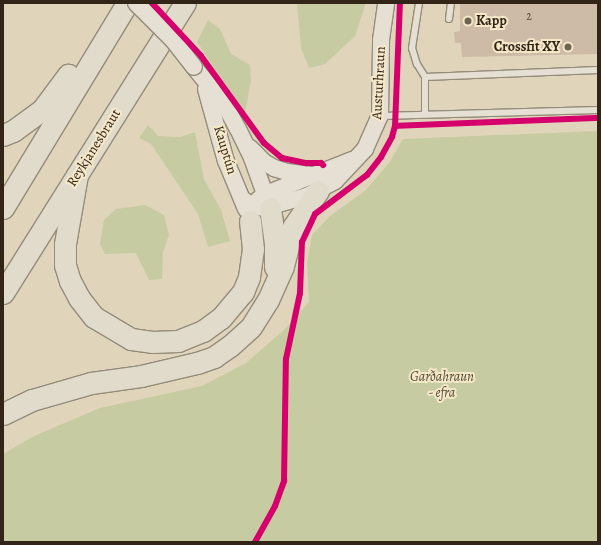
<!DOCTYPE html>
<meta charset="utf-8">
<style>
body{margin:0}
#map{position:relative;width:601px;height:545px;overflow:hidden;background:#e0d5ba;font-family:Alegreya,serif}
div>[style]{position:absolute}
.green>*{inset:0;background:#c7cba1}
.building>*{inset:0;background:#cdbba7}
.roads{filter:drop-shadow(1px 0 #948c7b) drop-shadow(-1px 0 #948c7b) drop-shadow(0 1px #948c7b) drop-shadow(0 -1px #948c7b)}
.service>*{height:6px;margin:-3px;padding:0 3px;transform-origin:3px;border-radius:3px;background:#e5e0d3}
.tertiary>*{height:16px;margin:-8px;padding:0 8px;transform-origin:8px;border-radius:8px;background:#e5e0d3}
.trunk>*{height:21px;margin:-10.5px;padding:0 10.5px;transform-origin:10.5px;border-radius:10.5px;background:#e1dbcb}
.bridges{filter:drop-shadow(1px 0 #948c7b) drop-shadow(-1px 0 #948c7b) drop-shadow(0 1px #948c7b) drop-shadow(0 -1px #948c7b)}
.tertiary-bridge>*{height:16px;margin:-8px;padding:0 8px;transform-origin:8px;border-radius:8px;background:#e5e0d3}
.cycleway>*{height:6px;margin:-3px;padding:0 3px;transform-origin:3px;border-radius:3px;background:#d6006c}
.dots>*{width:11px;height:11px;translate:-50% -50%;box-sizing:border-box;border:2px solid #f5e8c8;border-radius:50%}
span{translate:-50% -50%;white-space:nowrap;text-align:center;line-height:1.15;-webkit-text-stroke:4px #f5e8c8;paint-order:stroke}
.number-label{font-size:12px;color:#594a3c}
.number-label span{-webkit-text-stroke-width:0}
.poi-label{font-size:14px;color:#322518;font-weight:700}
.left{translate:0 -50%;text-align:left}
.right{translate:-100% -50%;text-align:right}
.street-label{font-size:14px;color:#322518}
.park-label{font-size:14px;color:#524c35;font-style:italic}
.frame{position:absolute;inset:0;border:4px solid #322518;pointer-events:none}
</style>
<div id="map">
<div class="green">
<div style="clip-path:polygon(297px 3px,366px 3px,355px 36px,325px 64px,309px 68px,301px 48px)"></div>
<div style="clip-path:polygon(208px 20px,220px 29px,231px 54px,250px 65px,251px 80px,245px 113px,197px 42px)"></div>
<div style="clip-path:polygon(148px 125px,158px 136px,180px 137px,195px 132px,204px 179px,221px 210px,230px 241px,208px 247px,198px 214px,151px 144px,139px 138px)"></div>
<div style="clip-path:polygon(598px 131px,598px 542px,3px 542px,3px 454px,34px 436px,100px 408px,202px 386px,246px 363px,285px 329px,309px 302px,307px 263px,312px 235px,330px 216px,366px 190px,389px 163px,403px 139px)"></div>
<div style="clip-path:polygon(145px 205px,164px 215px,169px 235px,163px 252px,162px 279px,149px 280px,136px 253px,105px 254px,100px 244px,104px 220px,116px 209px)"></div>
</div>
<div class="building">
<div style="clip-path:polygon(460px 3px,598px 3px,598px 54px,462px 57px,461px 43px,455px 43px,454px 32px,460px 31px)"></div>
</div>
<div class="roads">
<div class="service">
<div style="left:419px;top:3px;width:46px;rotate:98.8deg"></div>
<div style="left:412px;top:48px;width:17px;rotate:73deg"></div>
<div style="left:417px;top:64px;width:15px;rotate:58deg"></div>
<div style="left:425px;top:77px;width:37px;rotate:90deg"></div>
<div style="left:449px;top:19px;width:16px;rotate:-83deg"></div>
<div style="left:425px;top:77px;width:173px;rotate:-2.3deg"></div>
<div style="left:381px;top:116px;width:217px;rotate:-1.6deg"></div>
</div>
<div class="tertiary">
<div style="left:194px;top:67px;width:49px;rotate:50.8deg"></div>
<div style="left:225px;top:105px;width:27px;rotate:62deg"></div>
<div style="left:238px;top:129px;width:32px;rotate:64deg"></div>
<div style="left:252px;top:158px;width:53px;rotate:70.2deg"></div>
<div style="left:206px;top:89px;width:75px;rotate:74.5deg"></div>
<div style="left:226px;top:161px;width:52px;rotate:67.4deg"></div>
<div style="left:250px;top:148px;width:20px;rotate:45deg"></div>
<div style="left:264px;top:162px;width:12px;rotate:31deg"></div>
<div style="left:274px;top:168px;width:14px;rotate:17deg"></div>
<div style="left:287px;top:172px;width:26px;rotate:7deg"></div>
<div style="left:242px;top:199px;width:11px;rotate:34deg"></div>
<div style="left:251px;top:205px;width:13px;rotate:13deg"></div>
<div style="left:264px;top:208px;width:45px;rotate:-15.6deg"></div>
<div style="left:307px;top:196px;width:32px;rotate:-28deg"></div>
<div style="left:335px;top:181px;width:44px;rotate:-46.8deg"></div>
<div style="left:365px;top:149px;width:36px;rotate:-66deg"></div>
<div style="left:380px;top:116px;width:76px;rotate:-89.2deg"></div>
<div style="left:381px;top:40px;width:37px;rotate:-82deg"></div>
<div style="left:258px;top:200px;width:10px;rotate:-37deg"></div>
<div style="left:266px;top:194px;width:92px;rotate:-21.6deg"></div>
</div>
<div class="trunk">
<div style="left:3px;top:135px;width:11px;rotate:-22deg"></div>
<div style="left:13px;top:131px;width:36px;rotate:-36deg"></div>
<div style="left:42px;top:110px;width:44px;rotate:-53.4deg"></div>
<div style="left:77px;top:175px;width:70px;rotate:99.9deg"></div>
<div style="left:65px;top:244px;width:21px;rotate:90deg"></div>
<div style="left:65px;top:265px;width:17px;rotate:73deg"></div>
<div style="left:70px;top:281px;width:19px;rotate:62deg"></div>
<div style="left:79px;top:298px;width:24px;rotate:52deg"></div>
<div style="left:94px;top:317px;width:43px;rotate:30.7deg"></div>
<div style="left:131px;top:339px;width:21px;rotate:8deg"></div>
<div style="left:152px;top:342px;width:26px;rotate:-2deg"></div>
<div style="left:178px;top:341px;width:27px;rotate:-22deg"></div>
<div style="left:203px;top:331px;width:22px;rotate:-36deg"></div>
<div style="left:221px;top:318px;width:34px;rotate:-50deg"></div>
<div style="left:243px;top:292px;width:16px;rotate:-68deg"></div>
<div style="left:249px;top:277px;width:28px;rotate:-82deg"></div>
<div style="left:253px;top:249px;width:28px;rotate:-96deg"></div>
<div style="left:3px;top:208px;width:240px;rotate:-58.8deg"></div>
<div style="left:270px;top:208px;width:37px;rotate:82deg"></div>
<div style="left:275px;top:245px;width:22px;rotate:90deg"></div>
<div style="left:3px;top:293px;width:342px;rotate:-57.9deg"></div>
<div style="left:3px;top:414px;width:32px;rotate:-26deg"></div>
<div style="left:32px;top:400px;width:61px;rotate:-16.1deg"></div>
<div style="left:91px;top:383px;width:50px;rotate:-8deg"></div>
<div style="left:141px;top:376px;width:57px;rotate:-13.1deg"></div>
<div style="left:197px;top:363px;width:18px;rotate:-19deg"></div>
<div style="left:214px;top:357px;width:19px;rotate:-35deg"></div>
<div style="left:230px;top:346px;width:28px;rotate:-42deg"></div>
<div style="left:251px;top:327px;width:32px;rotate:-58deg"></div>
<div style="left:268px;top:300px;width:37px;rotate:-66deg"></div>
<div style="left:283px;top:266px;width:40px;rotate:-75.6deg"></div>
<div style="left:293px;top:227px;width:44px;rotate:-55.2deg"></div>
</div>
</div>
<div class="bridges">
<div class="tertiary-bridge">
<div style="left:136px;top:3px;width:52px;rotate:45deg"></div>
<div style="left:173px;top:40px;width:34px;rotate:52deg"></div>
</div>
</div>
<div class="cycleway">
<div style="left:152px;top:3px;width:72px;rotate:47.2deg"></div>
<div style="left:201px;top:56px;width:107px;rotate:54.1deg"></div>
<div style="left:264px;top:143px;width:23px;rotate:40deg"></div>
<div style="left:282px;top:158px;width:25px;rotate:12deg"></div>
<div style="left:306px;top:163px;width:15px"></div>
<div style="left:321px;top:163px;width:3px;rotate:45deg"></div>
<div style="left:395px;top:126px;width:203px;rotate:-2.3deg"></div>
<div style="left:255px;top:542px;width:41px;rotate:-60.9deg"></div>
<div style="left:275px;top:506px;width:27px;rotate:-70deg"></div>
<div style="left:284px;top:481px;width:122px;rotate:-89.1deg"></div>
<div style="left:286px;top:359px;width:67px;rotate:-78deg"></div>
<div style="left:300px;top:293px;width:51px;rotate:-87.8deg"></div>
<div style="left:302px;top:242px;width:31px;rotate:-65deg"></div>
<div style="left:315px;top:214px;width:65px;rotate:-36.9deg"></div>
<div style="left:367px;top:175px;width:23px;rotate:-52deg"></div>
<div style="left:381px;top:157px;width:23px;rotate:-61deg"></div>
<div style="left:392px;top:137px;width:11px;rotate:-75deg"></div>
<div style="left:395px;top:126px;width:123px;rotate:-87.7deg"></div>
</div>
<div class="dots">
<div style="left:468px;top:21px;background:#6f6351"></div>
<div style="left:568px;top:47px;background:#6f6351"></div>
</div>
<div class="number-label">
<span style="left:529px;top:17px">2</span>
</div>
<div class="poi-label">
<span class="left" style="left:476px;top:21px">Kapp</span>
<span class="right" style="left:560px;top:47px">Crossfit XY</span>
</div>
<div class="street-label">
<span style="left:379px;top:83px;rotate:-87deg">Austurhraun</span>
<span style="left:94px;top:148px;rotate:-58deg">Reykjanesbraut</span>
<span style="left:225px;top:150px;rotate:73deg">Kauptún</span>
</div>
<div class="park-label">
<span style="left:442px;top:385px">Garðahraun<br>- efra</span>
</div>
<div class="frame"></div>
</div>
